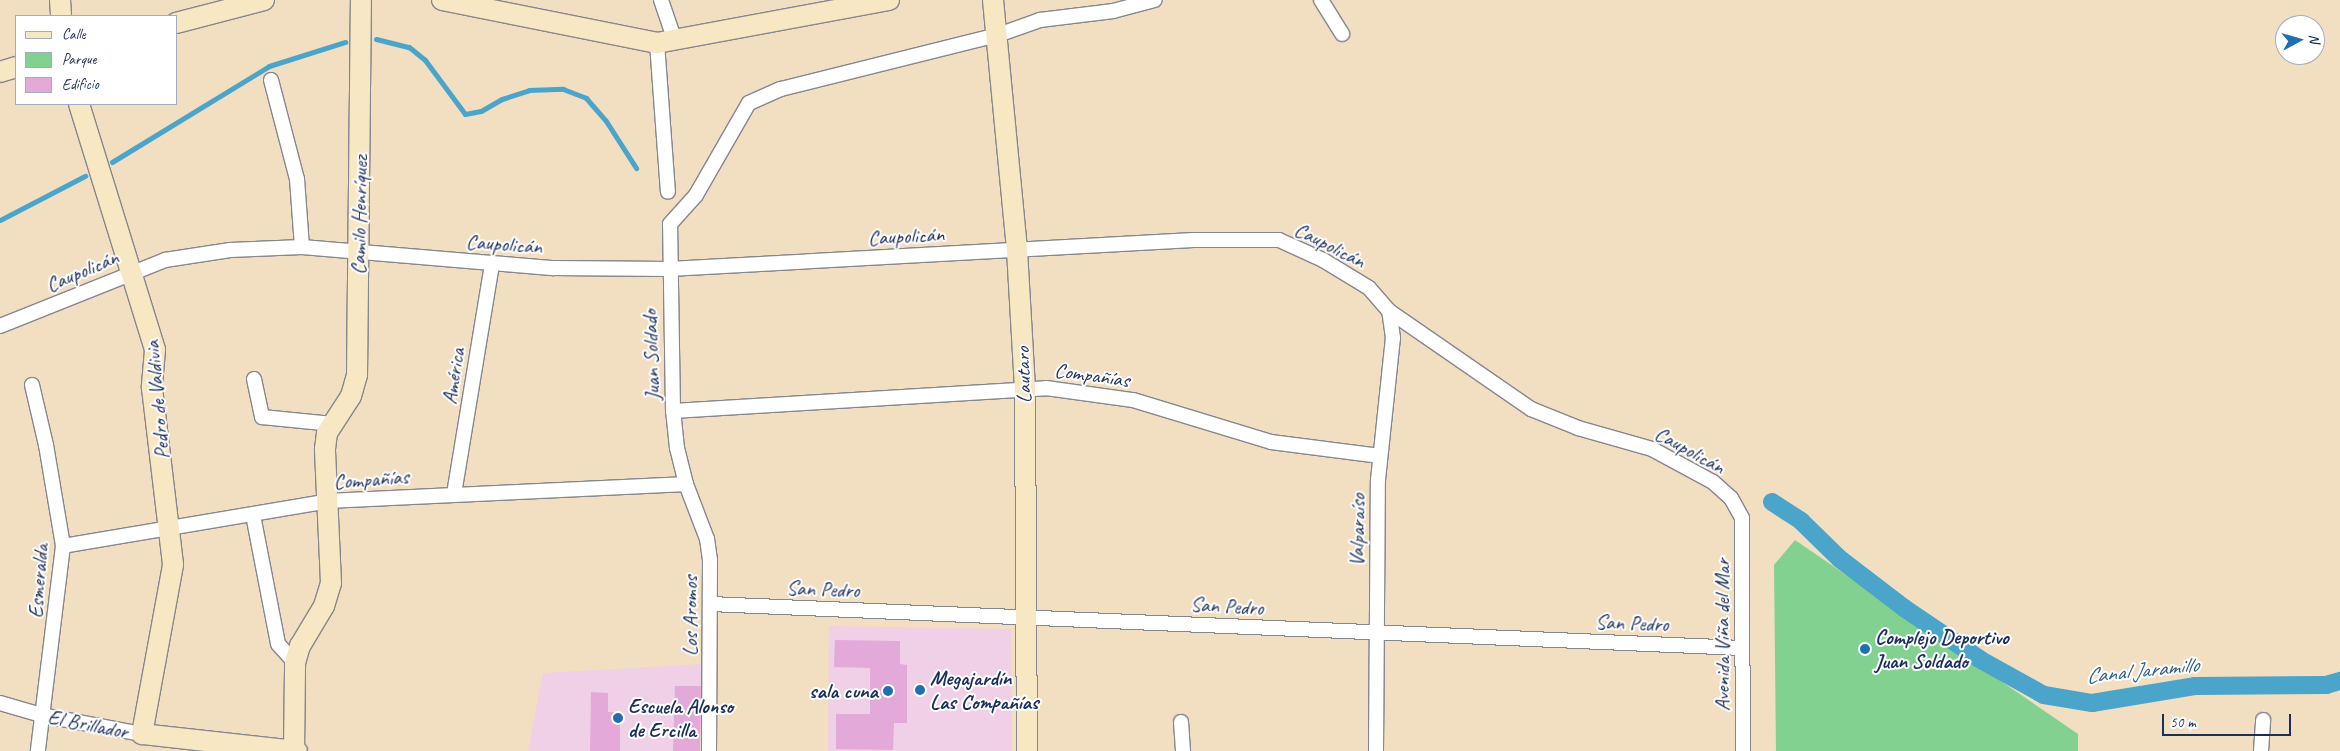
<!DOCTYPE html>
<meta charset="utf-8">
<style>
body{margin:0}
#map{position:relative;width:2340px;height:751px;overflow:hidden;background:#f2dec0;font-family:Caveat,sans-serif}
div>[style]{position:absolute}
.built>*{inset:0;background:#efd0e6}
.green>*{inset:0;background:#83d190}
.stream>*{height:5px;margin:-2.5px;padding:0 2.5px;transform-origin:2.5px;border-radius:2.5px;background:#4ba4c9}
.canal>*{height:18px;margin:-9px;padding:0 9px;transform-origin:9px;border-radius:9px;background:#4ba4c9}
.building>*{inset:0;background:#e3a9d8}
.roads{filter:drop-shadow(1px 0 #86868f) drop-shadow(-1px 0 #86868f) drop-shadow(0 1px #86868f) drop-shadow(0 -1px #86868f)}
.street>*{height:14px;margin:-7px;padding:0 7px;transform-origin:7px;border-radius:7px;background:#fff}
.secondary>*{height:20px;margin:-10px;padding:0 10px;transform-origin:10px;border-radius:10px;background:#f7e8c3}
.dots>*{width:14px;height:14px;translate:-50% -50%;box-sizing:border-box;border:2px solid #fff;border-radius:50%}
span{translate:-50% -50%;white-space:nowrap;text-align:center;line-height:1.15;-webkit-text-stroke:4px #fff;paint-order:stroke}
.street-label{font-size:21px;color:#1b2f5e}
.poi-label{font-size:21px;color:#1b2f5e;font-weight:700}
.left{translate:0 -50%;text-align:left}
.right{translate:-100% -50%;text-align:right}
.water-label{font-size:22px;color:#2e5e89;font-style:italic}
.legend{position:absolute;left:15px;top:15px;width:162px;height:90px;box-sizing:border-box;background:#fff;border:1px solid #a4acbf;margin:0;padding:6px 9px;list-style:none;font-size:15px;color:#1b2f5e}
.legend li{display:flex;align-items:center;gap:10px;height:25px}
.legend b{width:25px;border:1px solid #a4acbf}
.north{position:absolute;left:2275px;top:15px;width:50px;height:50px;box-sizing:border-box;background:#fff;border:1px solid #a4acbf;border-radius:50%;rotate:84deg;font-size:14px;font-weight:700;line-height:20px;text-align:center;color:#1b2f5e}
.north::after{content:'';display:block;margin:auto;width:18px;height:22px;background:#1f6fb2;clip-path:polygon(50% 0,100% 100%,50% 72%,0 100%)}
.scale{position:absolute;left:2162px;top:714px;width:129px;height:22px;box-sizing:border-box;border:2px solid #1b2f5e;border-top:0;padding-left:6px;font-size:15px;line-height:18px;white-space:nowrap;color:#1b2f5e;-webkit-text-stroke:4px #fff;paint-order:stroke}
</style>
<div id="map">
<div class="built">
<div style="clip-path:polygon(829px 626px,1011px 629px,1012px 751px,828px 751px)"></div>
<div style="clip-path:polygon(702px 664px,700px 751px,528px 751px,543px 673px)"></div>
</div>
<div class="green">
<div style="clip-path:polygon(1795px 540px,2078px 734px,2078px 751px,1776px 751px,1774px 565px)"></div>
</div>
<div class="stream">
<div style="left:376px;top:39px;width:34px;rotate:14deg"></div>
<div style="left:409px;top:47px;width:21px;rotate:39deg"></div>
<div style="left:425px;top:60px;width:67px;rotate:53.5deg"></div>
<div style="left:465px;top:114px;width:16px;rotate:-11deg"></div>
<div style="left:481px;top:111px;width:24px;rotate:-30deg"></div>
<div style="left:502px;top:99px;width:28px;rotate:-18deg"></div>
<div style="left:529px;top:90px;width:34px;rotate:-2deg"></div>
<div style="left:563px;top:89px;width:25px;rotate:21deg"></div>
<div style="left:586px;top:98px;width:30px;rotate:49deg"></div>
<div style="left:606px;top:121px;width:56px;rotate:57.4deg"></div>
<div style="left:112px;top:162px;width:184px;rotate:-31.4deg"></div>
<div style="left:269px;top:66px;width:80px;rotate:-17.5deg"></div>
<div style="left:0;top:220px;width:96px;rotate:-27.4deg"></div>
</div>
<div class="canal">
<div style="left:1772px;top:502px;width:35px;rotate:33deg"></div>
<div style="left:1801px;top:521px;width:54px;rotate:44.3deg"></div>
<div style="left:1840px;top:559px;width:81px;rotate:37.4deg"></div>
<div style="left:1904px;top:608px;width:93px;rotate:34deg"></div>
<div style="left:1981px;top:660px;width:72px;rotate:29.1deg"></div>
<div style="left:2044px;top:695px;width:49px;rotate:9.5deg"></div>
<div style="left:2092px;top:703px;width:104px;rotate:-9.4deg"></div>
<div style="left:2195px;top:686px;width:131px;rotate:-0.4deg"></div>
<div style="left:2326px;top:685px;width:15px;rotate:-16deg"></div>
</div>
<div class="building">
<div style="clip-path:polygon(835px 640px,900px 641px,900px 664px,907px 665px,907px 723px,894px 723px,893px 750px,836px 749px,836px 714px,870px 714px,870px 668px,834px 667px)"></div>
<div style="clip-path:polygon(675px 686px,701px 686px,700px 751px,673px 751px)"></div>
<div style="clip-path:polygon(591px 692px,608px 693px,608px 712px,620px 712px,620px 751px,590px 751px)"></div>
</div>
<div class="roads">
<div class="street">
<div style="left:661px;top:0;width:43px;rotate:71.1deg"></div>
<div style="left:1321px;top:0;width:40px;rotate:58deg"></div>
<div style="left:657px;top:43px;width:149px;rotate:85.8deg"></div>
<div style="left:271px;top:80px;width:102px;rotate:75.3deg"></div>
<div style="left:297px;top:179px;width:68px;rotate:85.8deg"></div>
<div style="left:0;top:326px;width:178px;rotate:-21.8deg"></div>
<div style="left:165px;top:260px;width:66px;rotate:-8.7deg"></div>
<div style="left:230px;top:250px;width:72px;rotate:-2.4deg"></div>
<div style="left:302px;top:247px;width:253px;rotate:4.8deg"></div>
<div style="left:554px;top:268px;width:115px;rotate:0.5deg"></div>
<div style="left:669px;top:269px;width:525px;rotate:-3.17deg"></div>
<div style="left:1193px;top:240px;width:86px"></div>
<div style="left:1279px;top:240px;width:48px;rotate:24.4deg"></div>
<div style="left:1323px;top:260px;width:54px;rotate:31.3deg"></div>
<div style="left:1369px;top:288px;width:30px;rotate:49deg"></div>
<div style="left:1389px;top:311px;width:173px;rotate:34.6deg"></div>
<div style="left:1531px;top:409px;width:51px;rotate:22deg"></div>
<div style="left:1578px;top:428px;width:77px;rotate:15.8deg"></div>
<div style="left:1652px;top:449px;width:69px;rotate:28.4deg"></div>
<div style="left:1713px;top:482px;width:24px;rotate:42deg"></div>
<div style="left:1731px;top:498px;width:23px;rotate:61deg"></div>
<div style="left:1742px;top:518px;width:233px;rotate:89.8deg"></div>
<div style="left:254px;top:379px;width:39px;rotate:78deg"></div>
<div style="left:262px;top:417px;width:71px;rotate:5.6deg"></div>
<div style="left:32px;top:385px;width:62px;rotate:76.9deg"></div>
<div style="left:46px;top:445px;width:102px;rotate:80.4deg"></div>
<div style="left:63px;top:546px;width:207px;rotate:97deg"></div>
<div style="left:673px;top:411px;width:374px;rotate:-3.5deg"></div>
<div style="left:1046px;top:388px;width:88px;rotate:7.9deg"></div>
<div style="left:1133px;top:400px;width:144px;rotate:16.9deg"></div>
<div style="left:1271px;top:442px;width:110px;rotate:7.3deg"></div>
<div style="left:454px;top:494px;width:233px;rotate:-80.6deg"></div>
<div style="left:253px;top:515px;width:131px;rotate:79deg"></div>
<div style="left:278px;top:644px;width:25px;rotate:48deg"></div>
<div style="left:63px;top:546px;width:270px;rotate:-9.6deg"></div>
<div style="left:329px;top:501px;width:357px;rotate:-2.7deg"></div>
<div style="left:710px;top:604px;width:1033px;rotate:2.44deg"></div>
<div style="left:0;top:703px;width:43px;rotate:16.3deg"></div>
<div style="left:41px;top:715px;width:103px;rotate:10.7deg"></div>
<div style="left:1181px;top:722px;width:29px;rotate:86deg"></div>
<div style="left:709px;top:751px;width:191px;rotate:-89.7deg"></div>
<div style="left:710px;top:560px;width:21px;rotate:-98deg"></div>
<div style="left:707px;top:539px;width:59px;rotate:-110.9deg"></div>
<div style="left:686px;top:484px;width:37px;rotate:-104deg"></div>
<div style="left:677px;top:448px;width:37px;rotate:-96deg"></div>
<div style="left:673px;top:411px;width:187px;rotate:-90.9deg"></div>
<div style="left:670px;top:224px;width:39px;rotate:-48deg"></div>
<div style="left:696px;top:195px;width:106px;rotate:-60.1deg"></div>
<div style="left:749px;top:103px;width:35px;rotate:-24deg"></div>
<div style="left:781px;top:89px;width:224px;rotate:-14deg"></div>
<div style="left:998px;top:35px;width:45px;rotate:-19.7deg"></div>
<div style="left:1040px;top:20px;width:74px;rotate:-7deg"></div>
<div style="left:1113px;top:11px;width:43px;rotate:-14.7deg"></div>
<div style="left:1376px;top:751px;width:271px;rotate:-89.6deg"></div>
<div style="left:1378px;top:480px;width:143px;rotate:-84deg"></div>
<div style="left:1393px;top:338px;width:27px;rotate:-98deg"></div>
<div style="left:2261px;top:751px;width:31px;rotate:-86deg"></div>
</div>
<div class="secondary">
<div style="left:60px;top:0;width:16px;rotate:86deg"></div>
<div style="left:442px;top:0;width:219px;rotate:11.3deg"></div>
<div style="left:657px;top:43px;width:236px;rotate:-10.5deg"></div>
<div style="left:993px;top:0;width:251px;rotate:84.5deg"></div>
<div style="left:1017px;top:250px;width:138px;rotate:86.7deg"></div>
<div style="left:1025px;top:388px;width:363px;rotate:89.7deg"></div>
<div style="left:176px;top:23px;width:91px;rotate:-14.6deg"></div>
<div style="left:0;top:72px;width:17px;rotate:-17deg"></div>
<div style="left:79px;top:104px;width:257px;rotate:72.8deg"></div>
<div style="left:155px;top:350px;width:38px;rotate:95deg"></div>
<div style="left:152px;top:388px;width:178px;rotate:83.2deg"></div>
<div style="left:173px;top:565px;width:172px;rotate:100.4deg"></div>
<div style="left:142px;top:734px;width:156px;rotate:6.3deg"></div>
<div style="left:294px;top:751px;width:88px;rotate:-89.3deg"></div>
<div style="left:295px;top:663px;width:18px;rotate:-74deg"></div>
<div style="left:300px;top:646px;width:47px;rotate:-59deg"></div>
<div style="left:324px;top:606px;width:24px;rotate:-73deg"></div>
<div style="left:331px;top:583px;width:134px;rotate:-92.6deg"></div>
<div style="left:325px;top:449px;width:16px;rotate:-83deg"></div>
<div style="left:327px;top:433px;width:44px;rotate:-57deg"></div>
<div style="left:351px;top:396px;width:22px;rotate:-74deg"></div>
<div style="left:357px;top:375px;width:375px;rotate:-89.4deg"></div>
</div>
</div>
<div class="dots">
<div style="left:1865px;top:649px;background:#1f6fb2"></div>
<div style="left:920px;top:690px;background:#1f6fb2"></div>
<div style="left:888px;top:691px;background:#1f6fb2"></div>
<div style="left:618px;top:718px;background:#1f6fb2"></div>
</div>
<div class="street-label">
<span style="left:359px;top:215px;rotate:-89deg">Camilo Henríquez</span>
<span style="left:906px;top:236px;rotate:-3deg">Caupolicán</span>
<span style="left:504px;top:244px;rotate:4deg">Caupolicán</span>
<span style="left:1330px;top:245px;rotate:27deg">Caupolicán</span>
<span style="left:82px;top:271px;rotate:-23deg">Caupolicán</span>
<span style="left:651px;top:355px;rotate:-92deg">Juan Soldado</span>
<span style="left:1023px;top:375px;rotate:-92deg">Lautaro</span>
<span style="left:1092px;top:375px;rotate:8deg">Compañías</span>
<span style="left:453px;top:376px;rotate:-81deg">América</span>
<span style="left:157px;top:400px;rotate:-95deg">Pedro de Valdivia</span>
<span style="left:1690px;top:450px;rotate:29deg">Caupolicán</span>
<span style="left:371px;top:479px;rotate:-4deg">Compañías</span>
<span style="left:1357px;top:530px;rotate:-89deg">Valparaíso</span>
<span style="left:38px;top:581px;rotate:-86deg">Esmeralda</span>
<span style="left:823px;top:589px;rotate:2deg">San Pedro</span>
<span style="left:1227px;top:606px;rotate:3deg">San Pedro</span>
<span style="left:690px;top:616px;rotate:-90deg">Los Aromos</span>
<span style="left:1632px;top:623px;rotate:2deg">San Pedro</span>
<span style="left:1722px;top:635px;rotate:-90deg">Avenida Viña del Mar</span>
<span style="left:88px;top:724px;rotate:11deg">El Brillador</span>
</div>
<div class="poi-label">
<span class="left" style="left:1875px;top:649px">Complejo Deportivo<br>Juan Soldado</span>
<span class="left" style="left:930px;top:690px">Megajardín<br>Las Compañías</span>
<span class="right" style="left:878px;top:691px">sala cuna</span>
<span class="left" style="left:628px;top:718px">Escuela Alonso<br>de Ercilla</span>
</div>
<div class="water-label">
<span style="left:2142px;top:671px;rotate:-6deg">Canal Jaramillo</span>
</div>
<ul class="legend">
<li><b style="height:6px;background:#f7e8c3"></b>Calle</li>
<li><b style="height:14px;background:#83d190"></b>Parque</li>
<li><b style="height:14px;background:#e3a9d8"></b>Edificio</li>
</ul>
<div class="north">N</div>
<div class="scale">50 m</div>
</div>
